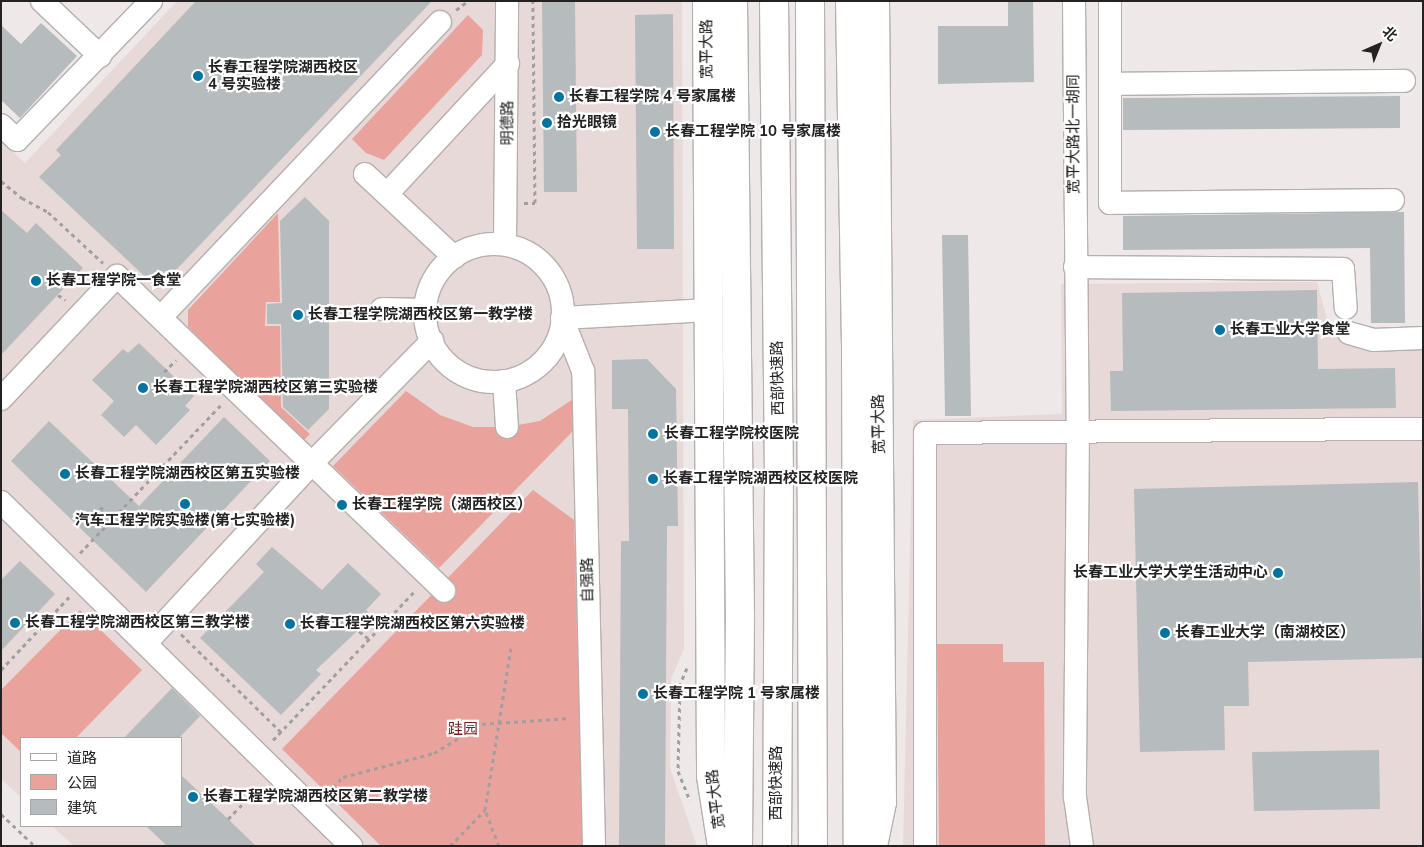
<!DOCTYPE html>
<meta charset="utf-8">
<style>
body{margin:0}
#map{position:relative;width:1424px;height:847px;overflow:hidden;background:#eee9e8;font-family:"Nunito Sans","Noto Sans SC",sans-serif}
div>[style]{position:absolute}
.built>*{inset:0;background:#e7d9d7}
.green>*{inset:0;background:#e9a29c}
.building>*{inset:0;background:#b6bbbd}
.path>*{height:3px;margin-top:-1.5px;transform-origin:0;background:repeating-linear-gradient(90deg,#a39f9f 0 4px,transparent 0 8px)}
.roads{filter:drop-shadow(1px 0 #b5b0af) drop-shadow(-1px 0 #b5b0af) drop-shadow(0 1px #b5b0af) drop-shadow(0 -1px #b5b0af)}
.minor>*{height:22px;margin:-11px;padding:0 11px;transform-origin:11px;border-radius:11px;background:#fff}
.minor>.ring{margin:-11px;padding:0;box-sizing:content-box;background:none;border:22px solid #fff;border-radius:50%}
.major>*{height:28px;margin:-14px;padding:0 14px;transform-origin:14px;border-radius:14px;background:#fff}
.highway>*{height:28px;margin:-14px;padding:0 14px;transform-origin:14px;border-radius:14px;background:#fff}
.dots>*{width:14px;height:14px;translate:-50% -50%;box-sizing:border-box;border:2px solid #fff;border-radius:50%}
span{translate:-50% -50%;white-space:nowrap;text-align:center;line-height:1.15;-webkit-text-stroke:4.5px #fff;paint-order:stroke}
.street-label{font-size:15px;color:#232121}
.poi-label{font-size:15px;color:#232121;font-weight:700}
.left{translate:0 -50%;text-align:left}
.right{translate:-100% -50%;text-align:right}
.park-label{font-size:15px;color:#721f1f}
.frame{position:absolute;inset:0;border:2px solid #232121;pointer-events:none}
.legend{position:absolute;left:20px;top:737px;width:162px;height:90px;box-sizing:border-box;background:#fff;border:1px solid #a7a6a6;margin:0;padding:6px 9px;list-style:none;font-size:15px;color:#232121}
.legend li{display:flex;align-items:center;gap:10px;height:25px}
.legend b{width:25px;border:1px solid #a7a6a6}
.north{position:absolute;left:1354px;top:20px;width:50px;height:50px;-webkit-text-stroke:4px #fff;paint-order:stroke;rotate:44deg;font-size:14px;font-weight:700;line-height:20px;text-align:center;color:#232121}
.north::after{content:'';display:block;margin:auto;width:18px;height:22px;background:#232121;clip-path:polygon(50% 0,100% 100%,50% 72%,0 100%)}
</style>
<div id="map">
<div class="built">
<div style="clip-path:polygon(177px 1px,682px 1px,684px 649px,671px 679px,670px 768px,697px 846px,74px 846px,52px 826px,181px 826px,181px 738px,21px 738px,21px 797px,1px 779px,1px 141px,25px 163px)"></div>
<div style="clip-path:polygon(1317px 282px,1327px 319px,1362px 330px,1423px 328px,1423px 846px,903px 846px,913px 420px,1062px 414px,1061px 284px)"></div>
</div>
<div class="green">
<div style="clip-path:polygon(468px 15px,483px 30px,482px 55px,384px 160px,366px 153px,352px 139px)"></div>
<div style="clip-path:polygon(278px 213px,280px 302px,266px 302px,265px 326px,280px 326px,281px 407px,310px 434px,303px 441px,188px 327px,188px 310px)"></div>
<div style="clip-path:polygon(406px 391px,440px 415px,473px 427px,507px 427px,540px 421px,573px 399px,573px 431px,439px 568px,333px 466px)"></div>
<div style="clip-path:polygon(533px 490px,574px 520px,583px 846px,381px 846px,282px 749px)"></div>
<div style="clip-path:polygon(80px 610px,142px 670px,76px 738px,21px 738px,21px 752px,1px 733px,1px 690px)"></div>
<div style="clip-path:polygon(937px 644px,1003px 644px,1003px 662px,1044px 662px,1045px 846px,939px 846px)"></div>
</div>
<div class="building">
<div style="clip-path:polygon(196px 1px,432px 1px,158px 289px,39px 177px,61px 155px,56px 150px)"></div>
<div style="clip-path:polygon(542px 1px,575px 1px,577px 192px,544px 192px)"></div>
<div style="clip-path:polygon(1008px 1px,1033px 1px,1034px 82px,938px 84px,938px 26px,1008px 26px)"></div>
<div style="clip-path:polygon(673px 14px,674px 249px,637px 249px,635px 15px)"></div>
<div style="clip-path:polygon(41px 23px,77px 56px,20px 118px,1px 100px,1px 25px,21px 44px)"></div>
<div style="clip-path:polygon(1400px 96px,1400px 128px,1123px 130px,1123px 98px)"></div>
<div style="clip-path:polygon(305px 197px,329px 221px,329px 409px,308px 430px,283px 407px,281px 324px,267px 324px,267px 304px,282px 303px,280px 221px)"></div>
<div style="clip-path:polygon(1px 210px,27px 233px,36px 223px,83px 268px,1px 355px)"></div>
<div style="clip-path:polygon(1404px 212px,1405px 323px,1371px 323px,1370px 248px,1123px 250px,1123px 216px)"></div>
<div style="clip-path:polygon(942px 235px,968px 235px,971px 416px,945px 416px)"></div>
<div style="clip-path:polygon(1317px 290px,1318px 369px,1395px 368px,1396px 408px,1111px 411px,1110px 371px,1123px 371px,1122px 293px)"></div>
<div style="clip-path:polygon(139px 343px,194px 396px,185px 406px,190px 410px,156px 445px,136px 425px,124px 437px,101px 415px,114px 401px,92px 380px,123px 349px,128px 353px)"></div>
<div style="clip-path:polygon(647px 359px,676px 389px,678px 526px,667px 526px,665px 846px,619px 846px,621px 541px,629px 541px,628px 409px,612px 409px,612px 360px)"></div>
<div style="clip-path:polygon(224px 417px,270px 461px,146px 592px,11px 461px,49px 421px,139px 506px)"></div>
<div style="clip-path:polygon(1418px 482px,1422px 658px,1248px 662px,1249px 706px,1224px 706px,1225px 750px,1140px 752px,1134px 489px)"></div>
<div style="clip-path:polygon(272px 547px,322px 590px,348px 563px,381px 594px,366px 610px,373px 616px,316px 670px,321px 674px,281px 715px,200px 638px,264px 572px,256px 564px)"></div>
<div style="clip-path:polygon(20px 561px,55px 594px,1px 651px,1px 580px)"></div>
<div style="clip-path:polygon(172px 688px,200px 716px,179px 738px,124px 738px)"></div>
<div style="clip-path:polygon(1379px 750px,1380px 809px,1254px 811px,1252px 752px)"></div>
<div style="clip-path:polygon(181px 775px,228px 819px,256px 846px,167px 846px,146px 826px,181px 826px)"></div>
</div>
<div class="path">
<div style="left:456px;top:10px;width:15px;rotate:-37deg"></div>
<div style="left:1px;top:181px;width:27px;rotate:39deg"></div>
<div style="left:22px;top:198px;width:30px;rotate:28deg"></div>
<div style="left:48px;top:212px;width:75px;rotate:42.8deg"></div>
<div style="left:524px;top:203px;width:11px"></div>
<div style="left:535px;top:203px;width:202px;rotate:-90.6deg"></div>
<div style="left:58px;top:295px;width:9px;rotate:32deg"></div>
<div style="left:329px;top:307px;width:35px;rotate:2deg"></div>
<div style="left:164px;top:372px;width:17px;rotate:-45deg"></div>
<div style="left:100px;top:507px;width:18px;rotate:34deg"></div>
<div style="left:80px;top:553px;width:206px;rotate:-46.4deg"></div>
<div style="left:359px;top:631px;width:13px;rotate:39deg"></div>
<div style="left:181px;top:634px;width:140px;rotate:44.4deg"></div>
<div style="left:687px;top:668px;width:17px;rotate:114deg"></div>
<div style="left:680px;top:684px;width:87px;rotate:91.3deg"></div>
<div style="left:678px;top:771px;width:32px;rotate:68deg"></div>
<div style="left:1px;top:670px;width:100px;rotate:-47deg"></div>
<div style="left:273px;top:740px;width:206px;rotate:-46.4deg"></div>
<div style="left:327px;top:793px;width:23px;rotate:-45deg"></div>
<div style="left:343px;top:777px;width:94px;rotate:-14.8deg"></div>
<div style="left:434px;top:753px;width:56px;rotate:-31.1deg"></div>
<div style="left:482px;top:724px;width:88px;rotate:-3.9deg"></div>
<div style="left:1px;top:814px;width:47px;rotate:43.3deg"></div>
<div style="left:228px;top:819px;width:46px;rotate:-45.9deg"></div>
<div style="left:450px;top:846px;width:50px;rotate:-45.8deg"></div>
<div style="left:499px;top:846px;width:39px;rotate:-111deg"></div>
<div style="left:485px;top:810px;width:164px;rotate:-80.9deg"></div>
</div>
<div class="roads">
<div class="minor">
<div style="left:42px;top:1px;width:80px;rotate:43.5deg"></div>
<div style="left:1074px;top:1px;width:429px;rotate:89.5deg"></div>
<div style="left:1078px;top:430px;width:367px;rotate:90.5deg"></div>
<div style="left:1075px;top:797px;width:49px;rotate:81.9deg"></div>
<div style="left:1110px;top:1px;width:202px;rotate:90deg"></div>
<div style="left:1110px;top:203px;width:283px;rotate:-0.6deg"></div>
<div style="left:1110px;top:84px;width:294px;rotate:-0.6deg"></div>
<div style="left:1px;top:125px;width:22px;rotate:43deg"></div>
<div style="left:17px;top:140px;width:193px;rotate:-46deg"></div>
<div style="left:365px;top:174px;width:122px;rotate:43deg"></div>
<div style="left:387px;top:194px;width:178px;rotate:-47.1deg"></div>
<div style="left:505px;top:244px;width:243px;rotate:-89.5deg"></div>
<div class="ring" style="left:425px;top:244px;width:116px;height:116px"></div>
<div style="left:1075px;top:267px;width:268px;rotate:0.4deg"></div>
<div style="left:1343px;top:269px;width:39px;rotate:86deg"></div>
<div style="left:382px;top:309px;width:43px;rotate:1.3deg"></div>
<div style="left:161px;top:317px;width:406px;rotate:-46.6deg"></div>
<div style="left:1349px;top:333px;width:25px;rotate:16deg"></div>
<div style="left:1373px;top:340px;width:50px;rotate:-2.3deg"></div>
<div style="left:504px;top:381px;width:46px;rotate:86.3deg"></div>
<div style="left:1px;top:399px;width:169px;rotate:-46.7deg"></div>
<div style="left:117px;top:276px;width:454px;rotate:43.9deg"></div>
<div style="left:1px;top:502px;width:491px;rotate:44.5deg"></div>
<div style="left:146px;top:643px;width:243px;rotate:-47.3deg"></div>
<div style="left:311px;top:464px;width:173px;rotate:-45.5deg"></div>
<div style="left:594px;top:846px;width:475px;rotate:-91.3deg"></div>
<div style="left:583px;top:371px;width:57px;rotate:-111.6deg"></div>
<div style="left:562px;top:318px;width:147px;rotate:-3.1deg"></div>
<div style="left:925px;top:846px;width:413px;rotate:-90deg"></div>
<div style="left:925px;top:433px;width:498px;rotate:-0.5deg"></div>
</div>
<div class="major">
<div style="left:707px;top:1px;width:775px;rotate:89.7deg"></div>
<div style="left:711px;top:776px;width:71px;rotate:81.1deg"></div>
<div style="left:873px;top:846px;width:45px;rotate:-78.4deg"></div>
<div style="left:882px;top:802px;width:801px;rotate:-90.5deg"></div>
</div>
<div class="highway">
<div style="left:733px;top:1px;width:615px;rotate:89.35deg"></div>
<div style="left:740px;top:616px;width:230px;rotate:90.5deg"></div>
<div style="left:774px;top:1px;width:475px;rotate:89.4deg"></div>
<div style="left:779px;top:476px;width:370px;rotate:90.3deg"></div>
<div style="left:810px;top:1px;width:845px;rotate:89.8deg"></div>
<div style="left:850px;top:1px;width:349px;rotate:89deg"></div>
<div style="left:856px;top:350px;width:496px;rotate:89.8deg"></div>
</div>
</div>
<div class="dots">
<div style="left:198px;top:76px;background:#00749e"></div>
<div style="left:559px;top:97px;background:#00749e"></div>
<div style="left:547px;top:123px;background:#00749e"></div>
<div style="left:655px;top:132px;background:#00749e"></div>
<div style="left:36px;top:281px;background:#00749e"></div>
<div style="left:298px;top:315px;background:#00749e"></div>
<div style="left:1220px;top:330px;background:#00749e"></div>
<div style="left:143px;top:388px;background:#00749e"></div>
<div style="left:653px;top:434px;background:#00749e"></div>
<div style="left:65px;top:474px;background:#00749e"></div>
<div style="left:653px;top:479px;background:#00749e"></div>
<div style="left:185px;top:504px;background:#00749e"></div>
<div style="left:342px;top:505px;background:#00749e"></div>
<div style="left:1278px;top:573px;background:#00749e"></div>
<div style="left:15px;top:623px;background:#00749e"></div>
<div style="left:290px;top:624px;background:#00749e"></div>
<div style="left:1165px;top:633px;background:#00749e"></div>
<div style="left:643px;top:694px;background:#00749e"></div>
<div style="left:193px;top:797px;background:#00749e"></div>
</div>
<div class="street-label">
<span style="left:707px;top:49px;rotate:-90deg">宽平大路</span>
<span style="left:508px;top:123px;rotate:-90deg">明德路</span>
<span style="left:1074px;top:134px;rotate:-90deg">宽平大路北一胡同</span>
<span style="left:778px;top:378px;rotate:-91deg">西部快速路</span>
<span style="left:879px;top:424px;rotate:-91deg">宽平大路</span>
<span style="left:588px;top:580px;rotate:-91deg">自强路</span>
<span style="left:777px;top:783px;rotate:-90deg">西部快速路</span>
<span style="left:716px;top:799px;rotate:-97deg">宽平大路</span>
</div>
<div class="poi-label">
<span class="left" style="left:208px;top:76px">长春工程学院湖西校区<br>4 号实验楼</span>
<span class="left" style="left:569px;top:97px">长春工程学院 4 号家属楼</span>
<span class="left" style="left:557px;top:123px">拾光眼镜</span>
<span class="left" style="left:665px;top:132px">长春工程学院 10 号家属楼</span>
<span class="left" style="left:46px;top:281px">长春工程学院一食堂</span>
<span class="left" style="left:308px;top:315px">长春工程学院湖西校区第一教学楼</span>
<span class="left" style="left:1230px;top:330px">长春工业大学食堂</span>
<span class="left" style="left:153px;top:388px">长春工程学院湖西校区第三实验楼</span>
<span class="left" style="left:664px;top:434px">长春工程学院校医院</span>
<span class="left" style="left:75px;top:474px">长春工程学院湖西校区第五实验楼</span>
<span class="left" style="left:663px;top:479px">长春工程学院湖西校区校医院</span>
<span class="left" style="left:352px;top:505px">长春工程学院（湖西校区）</span>
<span style="left:185px;top:521px">汽车工程学院实验楼(第七实验楼)</span>
<span class="right" style="left:1268px;top:573px">长春工业大学大学生活动中心</span>
<span class="left" style="left:25px;top:623px">长春工程学院湖西校区第三教学楼</span>
<span class="left" style="left:300px;top:624px">长春工程学院湖西校区第六实验楼</span>
<span class="left" style="left:1175px;top:633px">长春工业大学（南湖校区）</span>
<span class="left" style="left:653px;top:694px">长春工程学院 1 号家属楼</span>
<span class="left" style="left:203px;top:797px">长春工程学院湖西校区第二教学楼</span>
</div>
<div class="park-label">
<span style="left:463px;top:730px">跬园</span>
</div>
<div class="frame"></div>
<ul class="legend">
<li><b style="height:6px;background:#fff"></b>道路</li>
<li><b style="height:14px;background:#e9a29c"></b>公园</li>
<li><b style="height:14px;background:#b6bbbd"></b>建筑</li>
</ul>
<div class="north">北</div>
</div>
